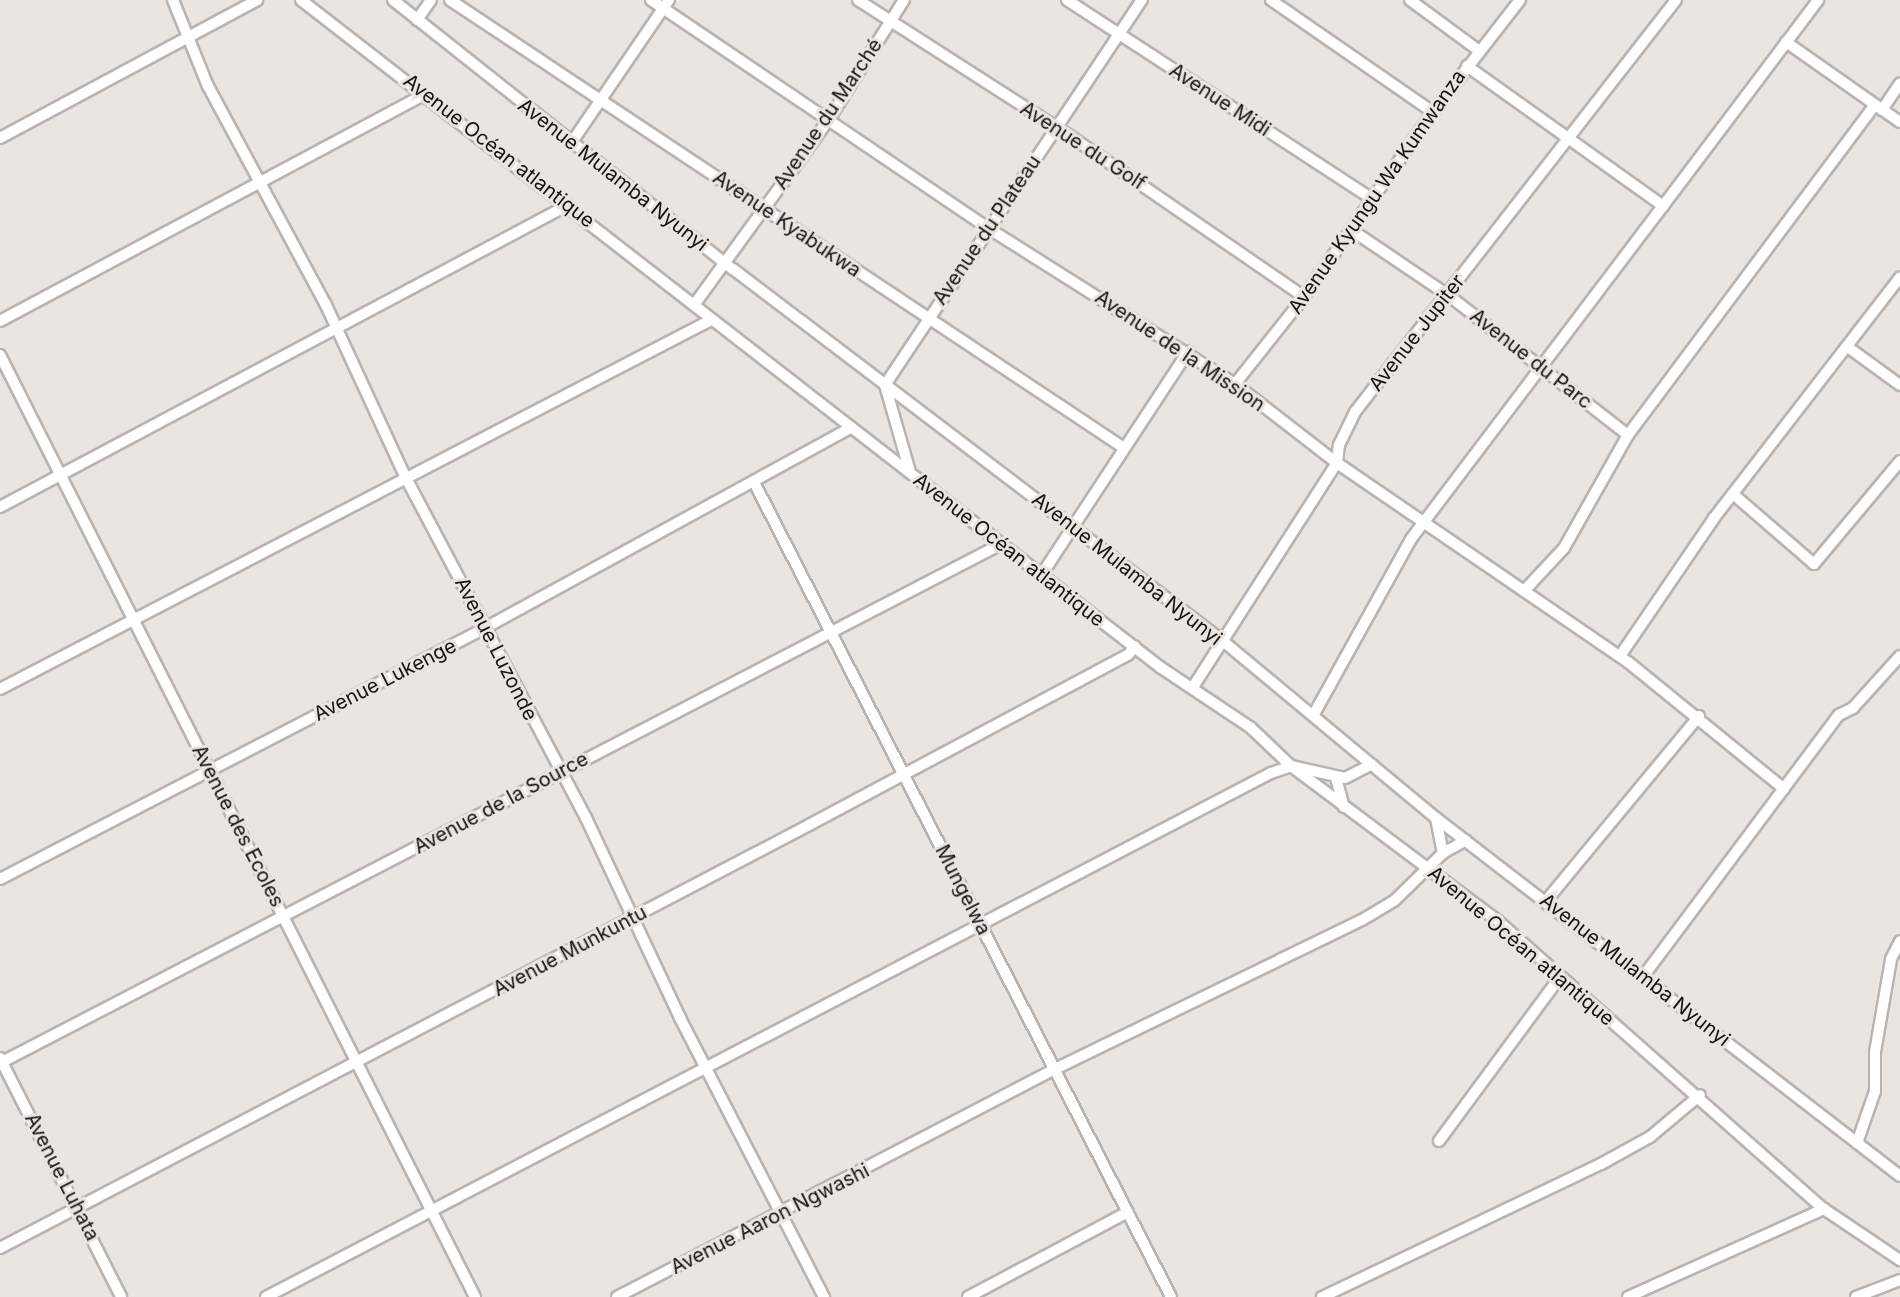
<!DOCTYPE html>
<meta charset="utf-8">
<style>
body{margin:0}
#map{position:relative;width:1900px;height:1297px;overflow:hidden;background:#ebe5e2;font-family:Inter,sans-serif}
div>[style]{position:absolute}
.roads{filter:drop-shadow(2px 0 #b9b3b1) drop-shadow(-2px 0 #b9b3b1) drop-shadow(0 2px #b9b3b1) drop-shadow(0 -2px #b9b3b1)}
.minor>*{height:10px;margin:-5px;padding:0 5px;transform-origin:5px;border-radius:5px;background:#fff}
span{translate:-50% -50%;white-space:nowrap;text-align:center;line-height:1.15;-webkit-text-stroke:6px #ebe5e2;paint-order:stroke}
.street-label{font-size:20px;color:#151413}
</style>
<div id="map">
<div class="roads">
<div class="minor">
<div style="left:173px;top:0;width:93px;rotate:67.9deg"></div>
<div style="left:208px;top:86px;width:247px;rotate:61.7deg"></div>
<div style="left:325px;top:303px;width:193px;rotate:65.2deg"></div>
<div style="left:406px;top:478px;width:385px;rotate:62.1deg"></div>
<div style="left:586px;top:818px;width:221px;rotate:64.8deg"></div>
<div style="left:680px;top:1018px;width:314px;rotate:62.7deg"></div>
<div style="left:301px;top:0;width:1088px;rotate:37.83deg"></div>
<div style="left:1160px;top:667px;width:110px;rotate:33.8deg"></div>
<div style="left:1251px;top:728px;width:55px;rotate:43.5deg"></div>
<div style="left:1291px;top:766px;width:259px;rotate:36.8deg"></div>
<div style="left:1498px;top:921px;width:435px;rotate:41.5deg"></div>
<div style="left:1824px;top:1209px;width:92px;rotate:33.9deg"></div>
<div style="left:393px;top:0;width:434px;rotate:38.4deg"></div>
<div style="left:733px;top:269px;width:617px;rotate:37.22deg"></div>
<div style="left:1224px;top:642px;width:276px;rotate:39.7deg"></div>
<div style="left:1436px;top:818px;width:586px;rotate:37.65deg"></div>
<div style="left:450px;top:0;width:809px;rotate:33.61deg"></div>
<div style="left:651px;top:0;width:407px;rotate:34.1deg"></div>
<div style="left:988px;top:228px;width:292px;rotate:32.3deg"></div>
<div style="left:1235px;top:384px;width:129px;rotate:37.8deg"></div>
<div style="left:1337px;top:463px;width:353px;rotate:34.4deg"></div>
<div style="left:1628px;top:662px;width:201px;rotate:39.1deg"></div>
<div style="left:858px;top:0;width:255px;rotate:32.7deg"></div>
<div style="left:1073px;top:138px;width:280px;rotate:34.5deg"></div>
<div style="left:1067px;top:0;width:366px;rotate:33.1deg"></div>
<div style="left:1271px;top:0;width:197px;rotate:34.7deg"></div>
<div style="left:1410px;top:0;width:84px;rotate:36.3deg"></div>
<div style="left:417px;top:20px;width:24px;rotate:-55deg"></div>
<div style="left:1786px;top:42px;width:139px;rotate:35.1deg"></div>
<div style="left:1467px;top:66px;width:241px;rotate:35.5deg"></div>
<div style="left:1663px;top:206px;width:258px;rotate:-53deg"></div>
<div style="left:1882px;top:110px;width:32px;rotate:-56deg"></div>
<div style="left:0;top:138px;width:292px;rotate:-28.2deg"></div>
<div style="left:572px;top:142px;width:172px;rotate:-55.7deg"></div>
<div style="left:1353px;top:231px;width:115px;rotate:34deg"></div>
<div style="left:1448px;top:295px;width:228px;rotate:37.9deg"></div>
<div style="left:694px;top:305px;width:230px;rotate:-54deg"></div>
<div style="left:829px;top:119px;width:141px;rotate:-57.8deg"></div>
<div style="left:0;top:321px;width:482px;rotate:-28.1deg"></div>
<div style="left:1849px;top:348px;width:63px;rotate:36deg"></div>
<div style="left:0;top:355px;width:1055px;rotate:63.24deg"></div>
<div style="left:1235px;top:384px;width:111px;rotate:-51.6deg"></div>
<div style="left:1304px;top:297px;width:226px;rotate:-55.1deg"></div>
<div style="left:1433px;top:112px;width:142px;rotate:-52.2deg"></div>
<div style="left:910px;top:472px;width:91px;rotate:-106deg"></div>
<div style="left:885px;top:385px;width:463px;rotate:-56.3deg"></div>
<div style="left:755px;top:484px;width:913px;rotate:62.9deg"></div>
<div style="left:1733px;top:494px;width:107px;rotate:40.8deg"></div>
<div style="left:1814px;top:564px;width:134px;rotate:-50.1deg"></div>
<div style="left:0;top:507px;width:643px;rotate:-28deg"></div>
<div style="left:1042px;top:574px;width:266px;rotate:-56.7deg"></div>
<div style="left:1524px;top:591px;width:59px;rotate:-47.1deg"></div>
<div style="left:1564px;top:548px;width:130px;rotate:-60.5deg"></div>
<div style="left:1628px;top:435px;width:412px;rotate:-53.2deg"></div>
<div style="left:1620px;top:656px;width:167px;rotate:-55.7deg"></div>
<div style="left:1714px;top:518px;width:304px;rotate:-52.3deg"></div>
<div style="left:1193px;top:687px;width:266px;rotate:-57.3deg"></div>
<div style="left:1337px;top:463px;width:18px;rotate:-84deg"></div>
<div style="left:1339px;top:445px;width:37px;rotate:-64deg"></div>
<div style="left:1355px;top:412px;width:522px;rotate:-52.08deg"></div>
<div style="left:0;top:689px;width:801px;rotate:-27.43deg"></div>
<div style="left:1314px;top:714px;width:200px;rotate:-61deg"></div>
<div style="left:1411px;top:539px;width:418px;rotate:-52.9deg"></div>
<div style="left:1336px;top:778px;width:30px;rotate:75deg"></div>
<div style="left:1436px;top:818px;width:36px;rotate:79deg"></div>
<div style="left:0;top:879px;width:546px;rotate:-27.36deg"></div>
<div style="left:485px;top:628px;width:417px;rotate:-28.7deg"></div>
<div style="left:1546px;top:901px;width:240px;rotate:-50.4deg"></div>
<div style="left:1642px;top:978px;width:329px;rotate:-53.2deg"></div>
<div style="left:1839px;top:715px;width:16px;rotate:-27deg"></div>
<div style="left:1853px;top:708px;width:70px;rotate:-47.9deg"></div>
<div style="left:0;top:1058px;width:268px;rotate:63.1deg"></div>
<div style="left:0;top:1063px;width:1130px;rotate:-27.4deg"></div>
<div style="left:1439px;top:1141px;width:204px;rotate:-53.6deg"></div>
<div style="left:1857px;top:1143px;width:55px;rotate:-70.9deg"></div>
<div style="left:1875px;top:1091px;width:39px;rotate:-90deg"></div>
<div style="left:1875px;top:1052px;width:94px;rotate:-80.2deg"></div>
<div style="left:1891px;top:959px;width:20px;rotate:-63deg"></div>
<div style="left:0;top:1248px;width:913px;rotate:-27.6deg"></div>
<div style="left:809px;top:825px;width:361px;rotate:-28.1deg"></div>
<div style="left:1128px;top:655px;width:11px;rotate:-52deg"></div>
<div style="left:266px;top:1297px;width:1133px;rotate:-27.54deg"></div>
<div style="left:1271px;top:773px;width:21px;rotate:-19deg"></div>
<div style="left:1291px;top:766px;width:55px;rotate:12.5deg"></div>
<div style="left:1345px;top:778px;width:30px;rotate:-27deg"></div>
<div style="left:617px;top:1297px;width:494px;rotate:-27.5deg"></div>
<div style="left:1055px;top:1069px;width:341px;rotate:-25.9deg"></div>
<div style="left:1362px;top:920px;width:37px;rotate:-31deg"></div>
<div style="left:1394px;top:901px;width:69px;rotate:-44.4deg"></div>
<div style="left:1443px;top:853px;width:26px;rotate:-29deg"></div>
<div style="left:968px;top:1297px;width:181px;rotate:-28deg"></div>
<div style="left:1322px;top:1297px;width:309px;rotate:-25.5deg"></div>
<div style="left:1601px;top:1164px;width:56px;rotate:-28.9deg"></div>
<div style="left:1650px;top:1137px;width:65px;rotate:-40deg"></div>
<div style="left:1628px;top:1297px;width:215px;rotate:-24.2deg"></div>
<div style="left:1856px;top:1297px;width:47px;rotate:-21.1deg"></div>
</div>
</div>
<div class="street-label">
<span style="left:1220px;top:100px;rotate:33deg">Avenue Midi</span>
<span style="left:828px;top:114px;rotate:-56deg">Avenue du Marché</span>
<span style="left:1083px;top:146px;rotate:33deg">Avenue du Golf</span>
<span style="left:499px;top:151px;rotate:38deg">Avenue Océan atlantique</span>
<span style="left:613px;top:175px;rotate:38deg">Avenue Mulamba Nyunyi</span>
<span style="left:1377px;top:192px;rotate:-55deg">Avenue Kyungu Wa Kumwanza</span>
<span style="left:787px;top:224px;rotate:34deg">Avenue Kyabukwa</span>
<span style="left:987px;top:230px;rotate:-56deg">Avenue du Plateau</span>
<span style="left:1417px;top:333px;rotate:-52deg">Avenue Jupiter</span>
<span style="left:1180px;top:351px;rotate:34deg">Avenue de la Mission</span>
<span style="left:1531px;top:359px;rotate:38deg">Avenue du Parc</span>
<span style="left:1009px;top:550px;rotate:38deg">Avenue Océan atlantique</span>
<span style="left:1127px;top:569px;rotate:38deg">Avenue Mulamba Nyunyi</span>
<span style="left:496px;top:649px;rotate:63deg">Avenue Luzonde</span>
<span style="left:385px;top:680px;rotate:-27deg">Avenue Lukenge</span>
<span style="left:501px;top:803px;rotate:-28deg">Avenue de la Source</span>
<span style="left:238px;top:826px;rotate:63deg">Avenue des Ecoles</span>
<span style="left:963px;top:890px;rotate:63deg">Mungelwa</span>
<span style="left:1521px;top:946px;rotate:40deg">Avenue Océan atlantique</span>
<span style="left:570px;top:951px;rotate:-28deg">Avenue Munkuntu</span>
<span style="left:1635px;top:970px;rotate:38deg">Avenue Mulamba Nyunyi</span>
<span style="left:62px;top:1177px;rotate:63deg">Avenue Luhata</span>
<span style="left:770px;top:1219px;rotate:-27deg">Avenue Aaron Ngwashi</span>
</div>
</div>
